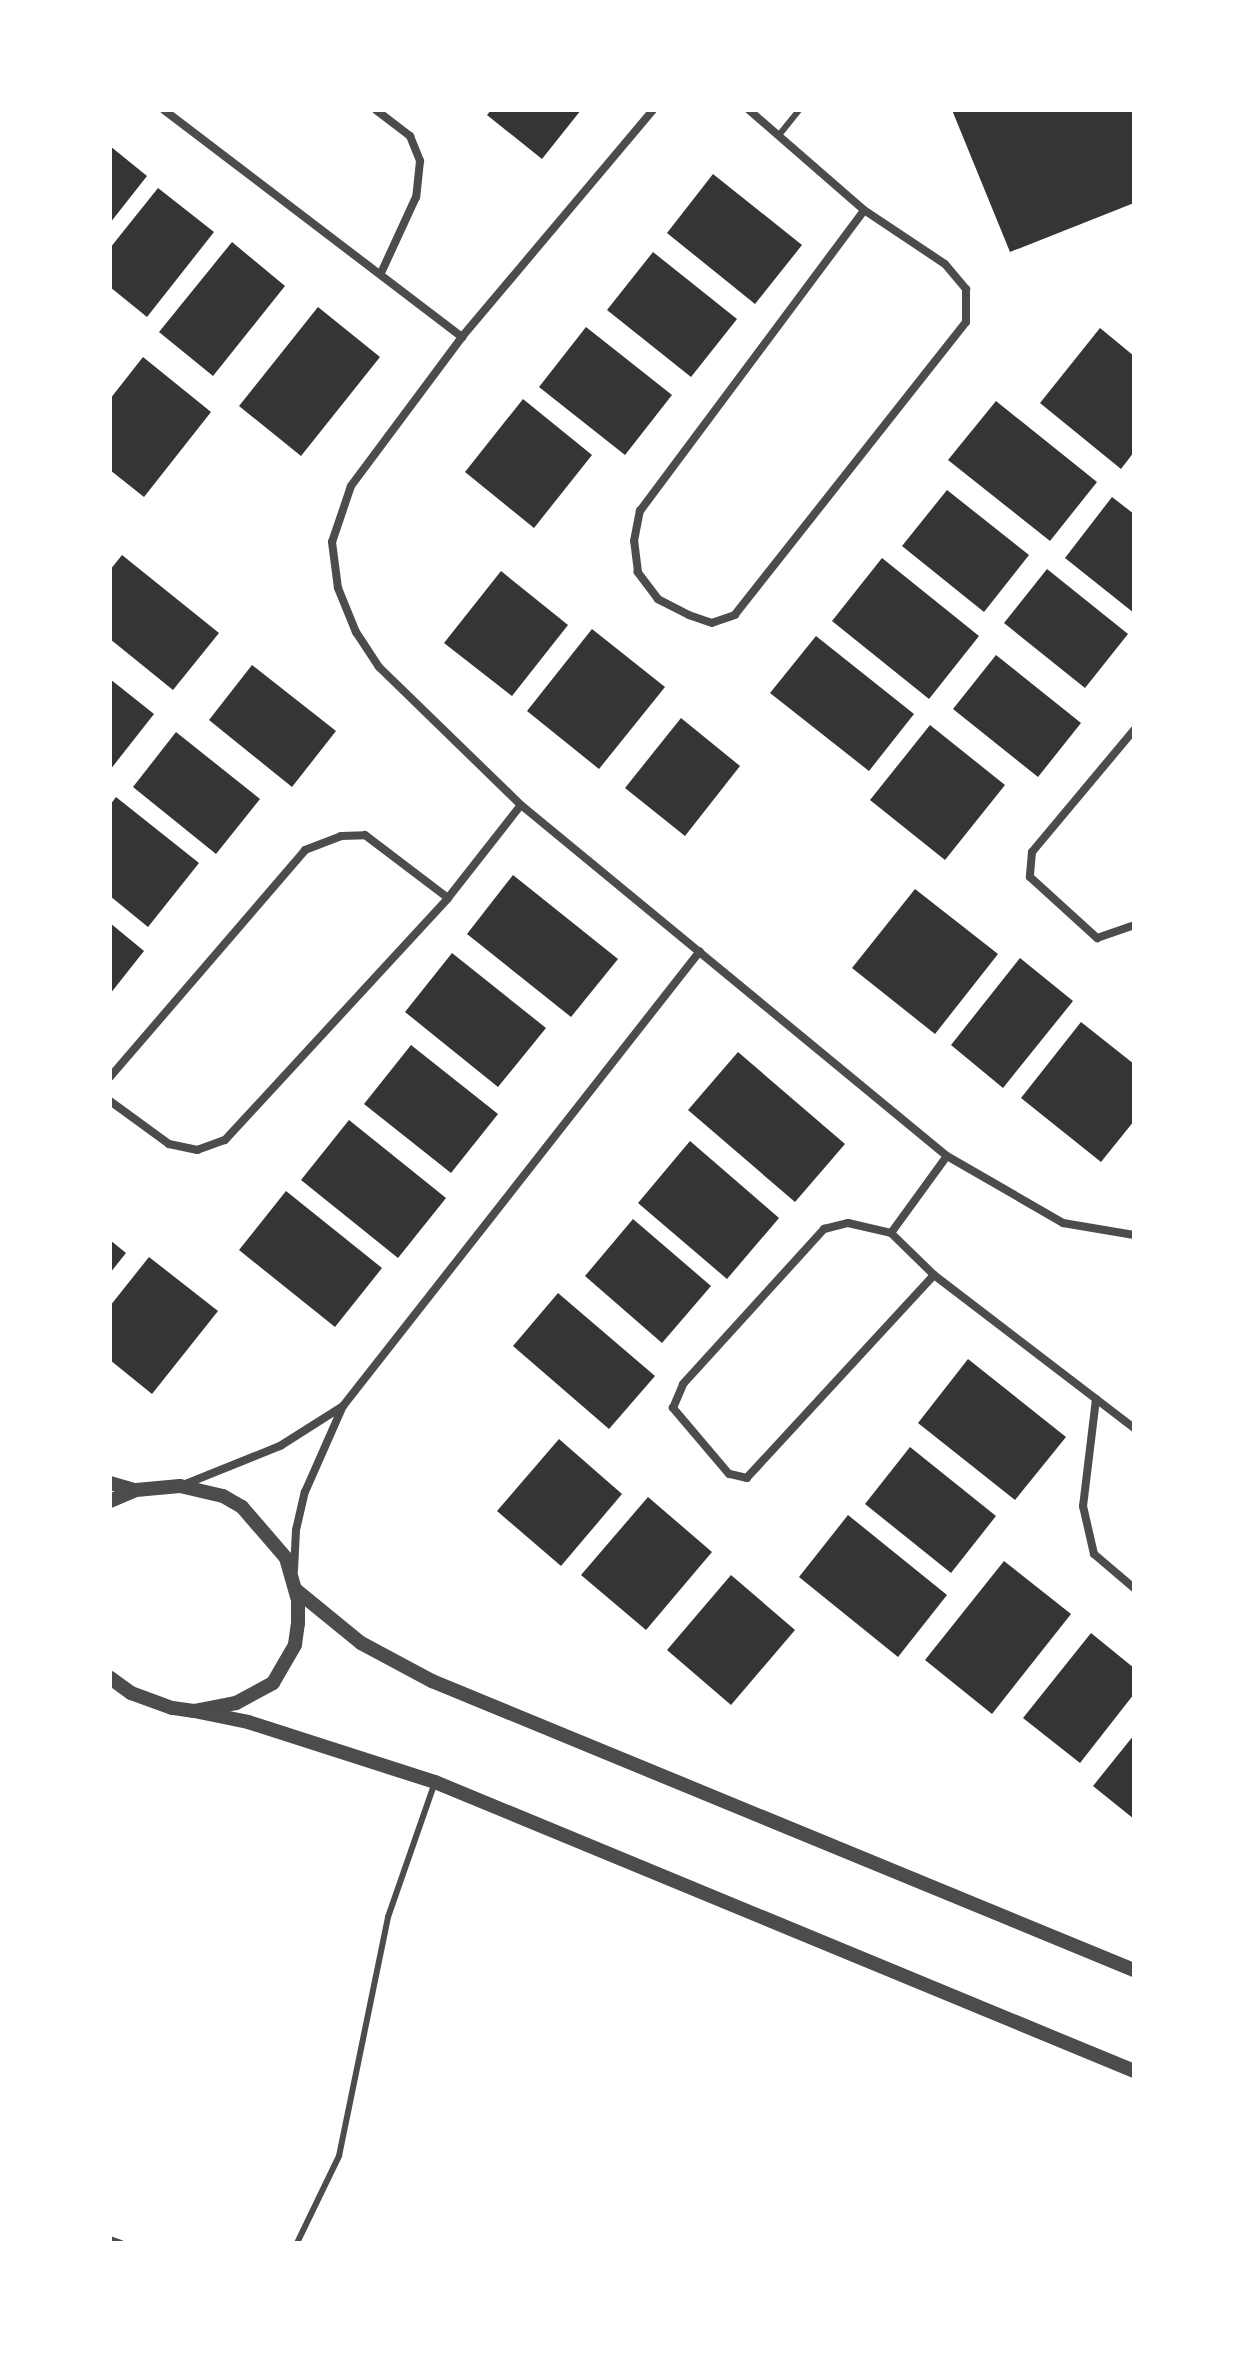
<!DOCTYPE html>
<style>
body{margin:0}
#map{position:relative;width:1244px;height:2353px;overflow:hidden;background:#fff;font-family:"Work Sans",sans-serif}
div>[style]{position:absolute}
.building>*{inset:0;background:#353535}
.service>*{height:6px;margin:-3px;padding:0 3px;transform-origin:3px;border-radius:3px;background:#4c4c4c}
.minor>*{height:8px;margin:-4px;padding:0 4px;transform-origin:4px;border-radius:4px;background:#4c4c4c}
.tertiary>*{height:14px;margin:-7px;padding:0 7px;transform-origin:7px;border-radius:7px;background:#4c4c4c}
span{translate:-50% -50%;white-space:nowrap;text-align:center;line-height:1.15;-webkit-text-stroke:8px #fff;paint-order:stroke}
.frame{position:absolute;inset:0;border:112px solid #fff;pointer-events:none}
</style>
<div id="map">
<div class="building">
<div style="clip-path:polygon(491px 110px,581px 110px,542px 159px,487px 115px)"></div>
<div style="clip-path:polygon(952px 110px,1134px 110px,1134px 203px,1010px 252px)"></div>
<div style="clip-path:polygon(110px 146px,147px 176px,110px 223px)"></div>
<div style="clip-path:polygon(713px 174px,802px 245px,755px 304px,667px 233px)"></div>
<div style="clip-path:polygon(158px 188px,214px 232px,147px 317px,110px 287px,110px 248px)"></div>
<div style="clip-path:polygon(232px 242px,285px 286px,213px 376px,159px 332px)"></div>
<div style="clip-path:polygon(653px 252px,737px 319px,691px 377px,607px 310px)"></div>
<div style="clip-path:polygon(318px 307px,380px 357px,301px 456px,239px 406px)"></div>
<div style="clip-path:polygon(586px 327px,672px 395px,625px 455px,539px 387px)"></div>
<div style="clip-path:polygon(1100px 328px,1134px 356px,1134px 452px,1121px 469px,1040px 403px)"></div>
<div style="clip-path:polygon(143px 357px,211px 412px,144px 497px,110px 470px,110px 399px)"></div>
<div style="clip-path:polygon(523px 399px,592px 455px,534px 528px,465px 472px)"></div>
<div style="clip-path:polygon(996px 401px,1097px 482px,1050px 541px,948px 460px)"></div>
<div style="clip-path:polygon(947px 490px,1029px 555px,984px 612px,902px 546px)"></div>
<div style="clip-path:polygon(1112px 497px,1134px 514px,1134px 613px,1065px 558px)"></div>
<div style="clip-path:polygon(122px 555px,219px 633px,173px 690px,110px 639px,110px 570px)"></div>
<div style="clip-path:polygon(882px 558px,979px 636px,929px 699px,832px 621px)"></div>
<div style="clip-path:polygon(1047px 569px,1128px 634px,1085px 688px,1004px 623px)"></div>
<div style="clip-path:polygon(501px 571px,568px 625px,512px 696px,444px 643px)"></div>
<div style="clip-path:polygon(592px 629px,665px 687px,599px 769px,527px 711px)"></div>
<div style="clip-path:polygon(816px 636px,914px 714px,869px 771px,770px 693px)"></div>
<div style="clip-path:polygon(996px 655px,1081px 723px,1038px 777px,953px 709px)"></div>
<div style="clip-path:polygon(252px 665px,336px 731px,292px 787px,209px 720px)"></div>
<div style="clip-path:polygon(110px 679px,154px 714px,110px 770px)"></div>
<div style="clip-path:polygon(681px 718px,740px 766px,685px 836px,625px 788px)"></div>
<div style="clip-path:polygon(930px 725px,1005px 785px,945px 860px,870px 800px)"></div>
<div style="clip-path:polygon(176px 732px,260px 799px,216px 854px,133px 787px)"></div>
<div style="clip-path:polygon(116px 797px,199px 863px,148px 927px,110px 896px,110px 805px)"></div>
<div style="clip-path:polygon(513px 875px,618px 959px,571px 1017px,467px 934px)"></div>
<div style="clip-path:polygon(915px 889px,998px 954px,935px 1034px,852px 968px)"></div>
<div style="clip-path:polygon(110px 923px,144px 951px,110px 994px)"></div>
<div style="clip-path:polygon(452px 953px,546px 1028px,498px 1087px,405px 1012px)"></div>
<div style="clip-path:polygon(1020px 958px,1073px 1001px,1003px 1088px,951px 1045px)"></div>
<div style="clip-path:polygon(1081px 1022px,1134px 1064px,1134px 1121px,1101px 1162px,1021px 1098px)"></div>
<div style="clip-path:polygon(411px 1045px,498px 1114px,451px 1173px,364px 1104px)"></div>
<div style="clip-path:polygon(738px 1052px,845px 1144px,795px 1202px,688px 1110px)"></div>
<div style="clip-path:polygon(349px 1120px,446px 1198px,398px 1258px,301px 1180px)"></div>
<div style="clip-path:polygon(690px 1141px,779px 1218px,727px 1279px,638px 1203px)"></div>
<div style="clip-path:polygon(286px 1191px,382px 1268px,335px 1327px,239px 1250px)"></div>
<div style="clip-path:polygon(633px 1219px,711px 1286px,662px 1343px,585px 1276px)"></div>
<div style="clip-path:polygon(110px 1240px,126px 1253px,110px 1273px)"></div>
<div style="clip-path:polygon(149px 1257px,218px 1311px,152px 1394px,110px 1360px,110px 1306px)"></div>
<div style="clip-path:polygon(558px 1293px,655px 1376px,609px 1429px,513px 1346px)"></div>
<div style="clip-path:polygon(968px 1359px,1066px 1437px,1015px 1500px,918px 1423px)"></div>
<div style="clip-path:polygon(559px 1439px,622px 1494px,561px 1566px,497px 1511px)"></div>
<div style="clip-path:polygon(910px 1447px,996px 1516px,951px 1573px,865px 1504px)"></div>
<div style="clip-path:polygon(648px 1497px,712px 1552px,646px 1630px,581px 1575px)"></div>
<div style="clip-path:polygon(848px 1515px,947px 1595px,898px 1657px,799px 1577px)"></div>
<div style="clip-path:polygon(1004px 1561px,1071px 1614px,992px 1714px,925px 1660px)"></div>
<div style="clip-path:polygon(731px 1575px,795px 1630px,731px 1705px,667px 1650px)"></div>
<div style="clip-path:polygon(1091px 1633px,1134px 1668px,1134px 1694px,1080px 1763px,1023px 1718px)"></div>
<div style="clip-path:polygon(1134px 1735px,1134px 1819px,1093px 1786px)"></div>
</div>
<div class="service">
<div style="left:779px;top:135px;width:32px;rotate:-51deg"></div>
<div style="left:110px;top:2239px;width:12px;rotate:20deg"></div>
<div style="left:297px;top:2243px;width:97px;rotate:-64.2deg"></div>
<div style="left:339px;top:2156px;width:244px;rotate:-78.4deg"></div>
<div style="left:388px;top:1917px;width:143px;rotate:-70.8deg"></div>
</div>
<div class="minor">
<div style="left:164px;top:110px;width:375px;rotate:37.3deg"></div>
<div style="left:376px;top:110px;width:43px;rotate:37.4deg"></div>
<div style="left:410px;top:136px;width:27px;rotate:68deg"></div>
<div style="left:420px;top:161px;width:36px;rotate:96deg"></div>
<div style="left:416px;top:197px;width:81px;rotate:114.7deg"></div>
<div style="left:653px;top:110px;width:297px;rotate:130.1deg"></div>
<div style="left:462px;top:337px;width:186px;rotate:126.7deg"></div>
<div style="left:351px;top:486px;width:59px;rotate:108.7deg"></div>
<div style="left:332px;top:542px;width:46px;rotate:82.6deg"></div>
<div style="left:338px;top:588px;width:48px;rotate:67.8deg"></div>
<div style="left:356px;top:632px;width:42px;rotate:56.7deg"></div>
<div style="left:379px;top:667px;width:198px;rotate:44.2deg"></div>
<div style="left:521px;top:805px;width:552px;rotate:39.49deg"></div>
<div style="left:947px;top:1156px;width:134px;rotate:30deg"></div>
<div style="left:1063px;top:1223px;width:72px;rotate:9.6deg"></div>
<div style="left:749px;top:110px;width:152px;rotate:41deg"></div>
<div style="left:864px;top:210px;width:97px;rotate:33.7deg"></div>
<div style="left:945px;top:264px;width:33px;rotate:50deg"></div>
<div style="left:966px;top:289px;width:33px;rotate:90deg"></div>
<div style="left:966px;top:322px;width:373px;rotate:128.3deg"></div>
<div style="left:735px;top:615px;width:24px;rotate:161deg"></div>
<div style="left:712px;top:623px;width:24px;rotate:-161deg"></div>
<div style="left:689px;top:615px;width:35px;rotate:-153deg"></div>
<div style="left:658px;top:599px;width:34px;rotate:-127deg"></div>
<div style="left:638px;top:572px;width:31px;rotate:-97deg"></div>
<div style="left:634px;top:541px;width:31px;rotate:-79deg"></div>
<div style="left:640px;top:511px;width:375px;rotate:-53.3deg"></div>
<div style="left:1134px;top:730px;width:159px;rotate:129.9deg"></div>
<div style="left:1032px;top:852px;width:25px;rotate:95deg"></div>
<div style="left:1030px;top:877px;width:91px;rotate:42.3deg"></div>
<div style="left:1097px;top:938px;width:39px;rotate:-19deg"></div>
<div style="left:110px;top:1077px;width:299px;rotate:-49.3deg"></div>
<div style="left:305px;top:850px;width:39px;rotate:-21deg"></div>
<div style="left:341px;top:836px;width:24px;rotate:-2deg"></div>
<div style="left:365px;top:835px;width:104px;rotate:37.2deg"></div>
<div style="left:110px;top:1101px;width:73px;rotate:36.1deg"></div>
<div style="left:169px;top:1144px;width:29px;rotate:12deg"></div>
<div style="left:197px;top:1150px;width:30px;rotate:-20deg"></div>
<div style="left:225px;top:1140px;width:329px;rotate:-47.3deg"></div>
<div style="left:448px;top:898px;width:118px;rotate:-51.9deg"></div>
<div style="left:891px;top:1233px;width:95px;rotate:-54deg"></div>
<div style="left:934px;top:1275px;width:276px;rotate:132.7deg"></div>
<div style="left:747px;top:1478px;width:18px;rotate:-167deg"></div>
<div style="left:729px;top:1474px;width:87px;rotate:-130.3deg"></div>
<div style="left:673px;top:1408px;width:26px;rotate:-67deg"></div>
<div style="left:683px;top:1384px;width:210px;rotate:-47.7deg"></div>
<div style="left:824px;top:1229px;width:25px;rotate:-14deg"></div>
<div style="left:848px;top:1223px;width:44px;rotate:13.1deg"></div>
<div style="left:891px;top:1233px;width:60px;rotate:44.3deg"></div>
<div style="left:934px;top:1275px;width:252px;rotate:37.4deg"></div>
<div style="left:1096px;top:1399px;width:108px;rotate:96.9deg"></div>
<div style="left:1083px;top:1506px;width:49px;rotate:77.1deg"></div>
<div style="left:1094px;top:1554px;width:52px;rotate:40.4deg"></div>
<div style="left:183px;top:1485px;width:105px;rotate:-21.9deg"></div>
<div style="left:280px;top:1446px;width:75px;rotate:-32.4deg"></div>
<div style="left:294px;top:1570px;width:40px;rotate:-87.1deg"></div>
<div style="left:296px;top:1530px;width:39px;rotate:-77deg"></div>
<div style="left:305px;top:1492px;width:94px;rotate:-66.2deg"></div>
<div style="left:343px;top:1406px;width:578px;rotate:-51.88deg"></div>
</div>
<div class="tertiary">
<div style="left:110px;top:1483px;width:26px;rotate:16deg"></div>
<div style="left:110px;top:1501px;width:28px;rotate:-23deg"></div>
<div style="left:136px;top:1490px;width:44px;rotate:-5.2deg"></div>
<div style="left:180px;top:1486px;width:44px;rotate:13.1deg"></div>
<div style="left:223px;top:1496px;width:22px;rotate:30deg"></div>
<div style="left:242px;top:1507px;width:67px;rotate:49.2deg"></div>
<div style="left:286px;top:1558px;width:44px;rotate:74.1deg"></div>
<div style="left:298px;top:1600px;width:23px;rotate:90deg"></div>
<div style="left:298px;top:1623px;width:22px;rotate:98deg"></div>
<div style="left:295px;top:1645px;width:44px;rotate:120.1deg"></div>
<div style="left:273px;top:1683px;width:42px;rotate:151.6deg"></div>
<div style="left:236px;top:1703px;width:43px;rotate:169.2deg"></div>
<div style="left:194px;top:1711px;width:22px;rotate:-172deg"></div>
<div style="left:172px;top:1708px;width:44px;rotate:-159.9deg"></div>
<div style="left:131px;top:1693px;width:26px;rotate:-144deg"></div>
<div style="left:296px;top:1590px;width:84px;rotate:39.2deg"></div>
<div style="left:361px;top:1643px;width:81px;rotate:28.2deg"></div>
<div style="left:432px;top:1681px;width:759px;rotate:22.38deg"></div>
<div style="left:194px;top:1711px;width:55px;rotate:11.5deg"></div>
<div style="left:248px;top:1722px;width:196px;rotate:17.8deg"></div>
<div style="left:435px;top:1782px;width:756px;rotate:22.46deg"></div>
</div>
<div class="frame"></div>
</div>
